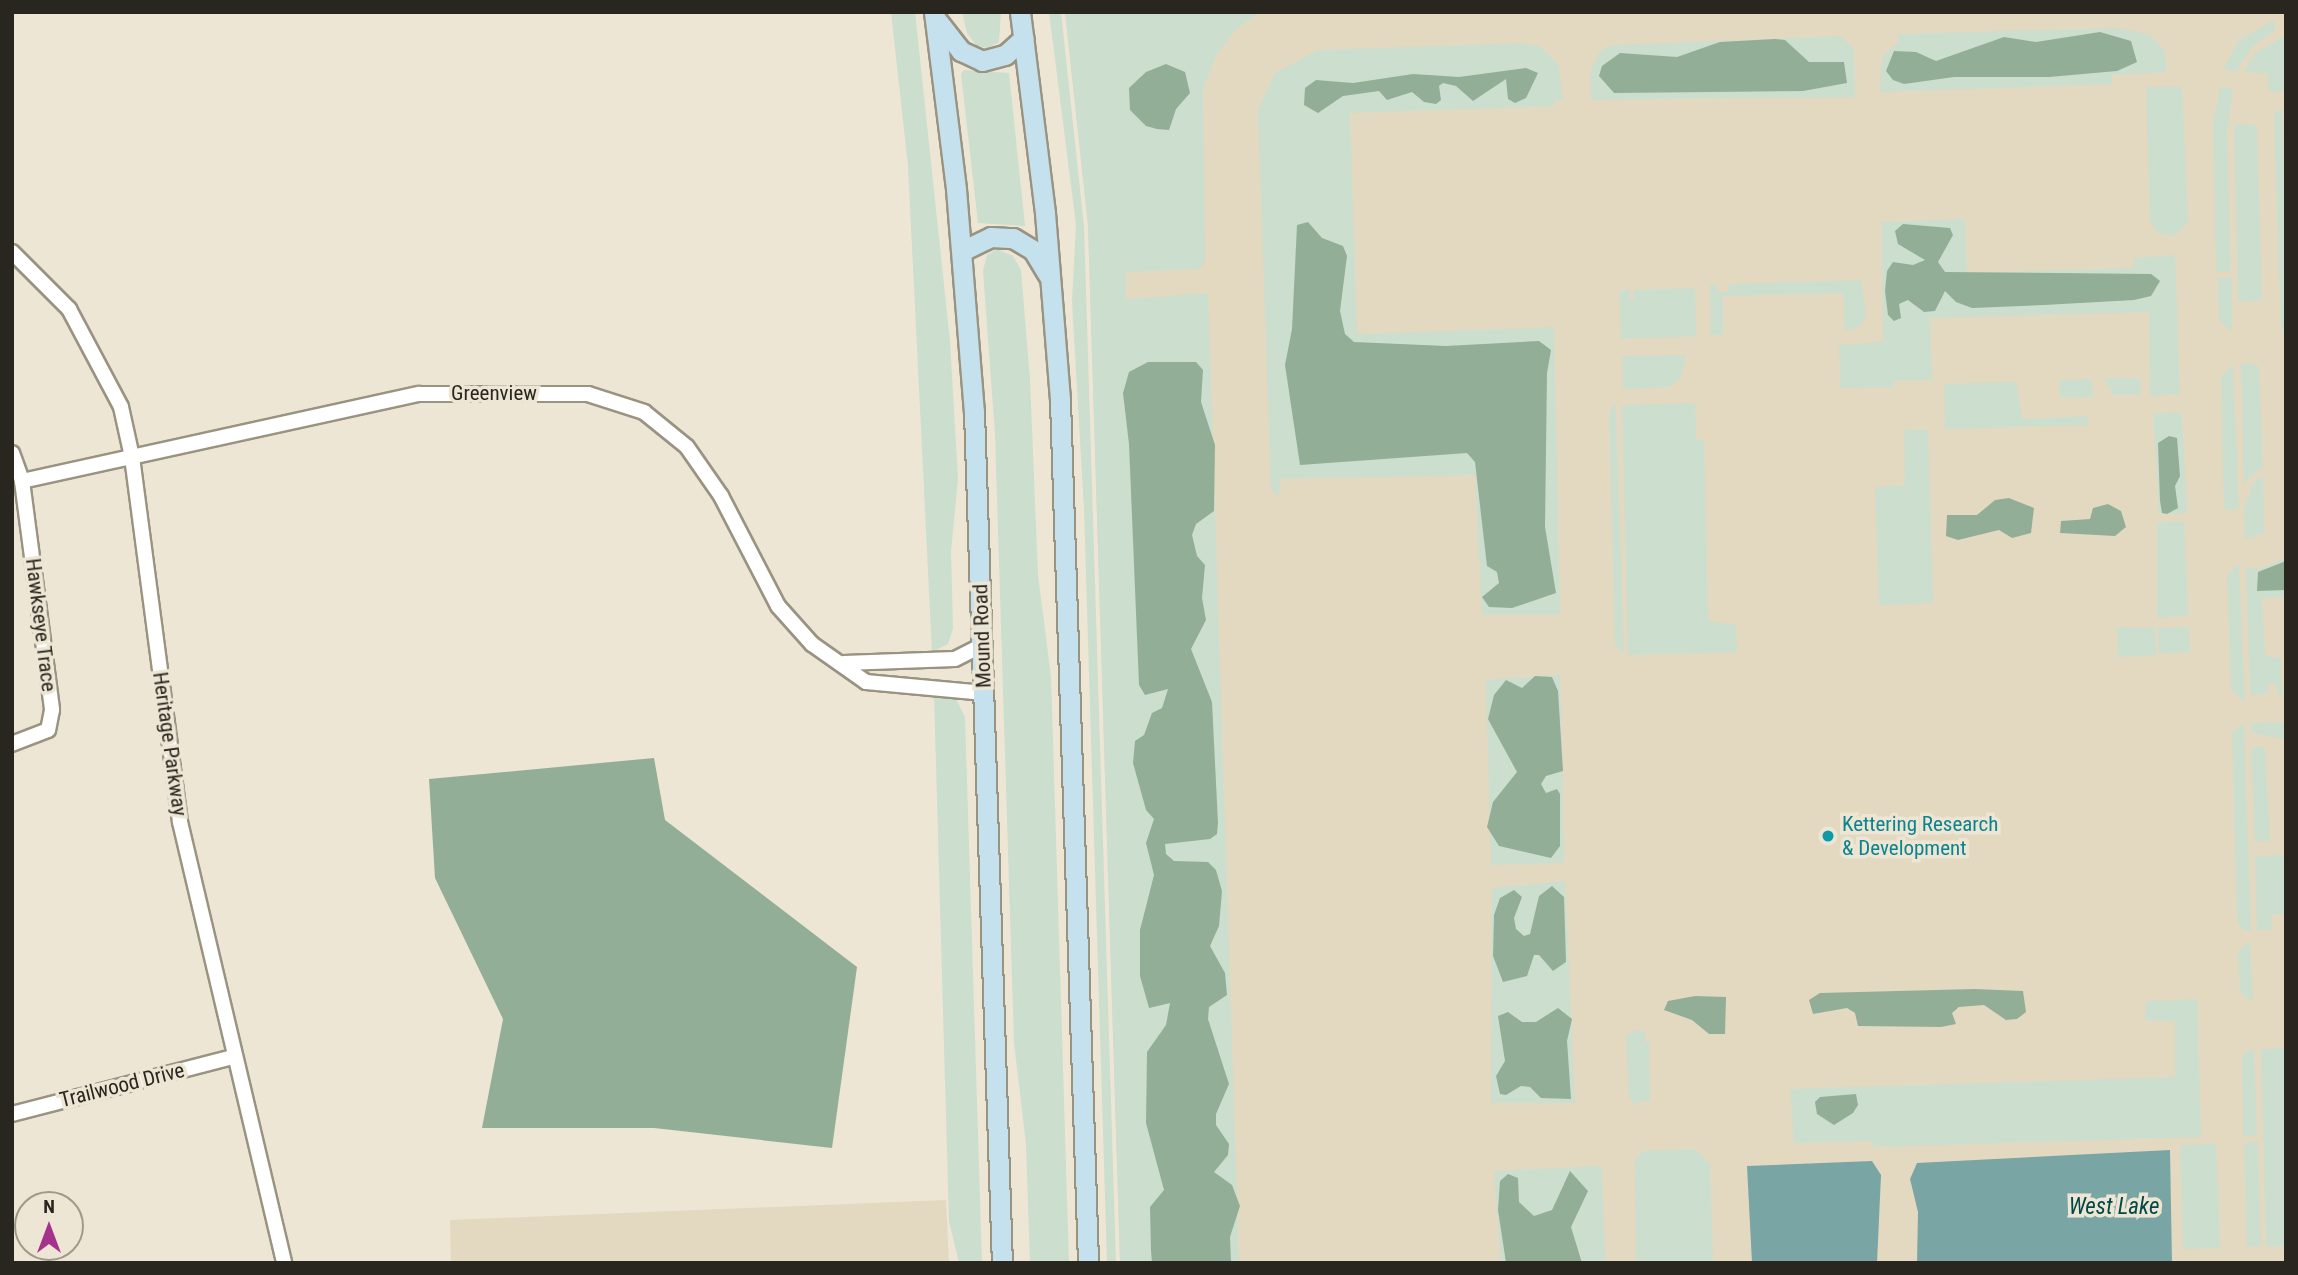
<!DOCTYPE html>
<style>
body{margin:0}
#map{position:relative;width:2298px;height:1275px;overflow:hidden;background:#ede6d4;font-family:"Roboto Condensed",sans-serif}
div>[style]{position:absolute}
.built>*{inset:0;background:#e3d9c1}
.green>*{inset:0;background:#ccdece}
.forest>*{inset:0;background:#93ae96}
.water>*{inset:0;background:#7aa5a5}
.roads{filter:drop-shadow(2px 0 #999382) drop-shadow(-2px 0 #999382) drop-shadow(0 2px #999382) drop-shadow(0 -2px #999382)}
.street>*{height:14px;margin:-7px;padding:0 7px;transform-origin:7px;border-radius:7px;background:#fff}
.secondary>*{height:19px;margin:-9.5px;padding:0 9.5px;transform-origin:9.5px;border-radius:9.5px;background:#c6e1ee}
.dots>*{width:19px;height:19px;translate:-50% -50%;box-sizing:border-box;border:4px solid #ede6d4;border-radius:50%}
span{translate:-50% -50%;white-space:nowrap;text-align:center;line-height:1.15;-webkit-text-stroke:7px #ede6d4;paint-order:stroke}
.street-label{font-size:21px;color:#292620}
.culture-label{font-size:21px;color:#0d838f}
.left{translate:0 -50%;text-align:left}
.water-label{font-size:23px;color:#024849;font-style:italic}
.frame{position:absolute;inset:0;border:14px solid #292620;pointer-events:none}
.north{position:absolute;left:14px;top:1191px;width:70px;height:70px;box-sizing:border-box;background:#ede6d4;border:2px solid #9f998c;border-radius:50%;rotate:0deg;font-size:19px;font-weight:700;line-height:28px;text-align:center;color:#292620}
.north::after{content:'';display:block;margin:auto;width:24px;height:32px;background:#a5328c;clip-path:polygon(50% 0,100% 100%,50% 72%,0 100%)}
</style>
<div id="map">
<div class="built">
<div style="clip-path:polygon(1065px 12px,2286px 12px,2286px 1263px,1120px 1263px,1088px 225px)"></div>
<div style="clip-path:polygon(946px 1200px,949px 1263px,451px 1263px,450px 1220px)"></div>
</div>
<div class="green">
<div style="clip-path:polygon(891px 12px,915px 12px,950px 341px,958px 478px,951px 552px,953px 629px,948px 644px,932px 652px,908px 166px)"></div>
<div style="clip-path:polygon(962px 12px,1001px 12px,999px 42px,988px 48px,977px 46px,967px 33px)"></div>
<div style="clip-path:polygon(1049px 12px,1061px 12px,1084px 226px,1116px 1263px,1107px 1263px,1084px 509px,1072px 302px,1076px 225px)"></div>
<div style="clip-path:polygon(1065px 12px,1261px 12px,1237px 28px,1217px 54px,1203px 89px,1205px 262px,1199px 269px,1126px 272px,1126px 299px,1208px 293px,1239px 1263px,1120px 1263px,1088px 225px)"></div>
<div style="clip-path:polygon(2274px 20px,2275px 30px,2252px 47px,2236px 71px,2223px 70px,2239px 40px)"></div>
<div style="clip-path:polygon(2119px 28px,2150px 35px,2164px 49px,2167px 72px,2112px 75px,2112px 84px,1879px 92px,1882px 57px,1899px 41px,1898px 34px)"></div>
<div style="clip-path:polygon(2286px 35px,2286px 91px,2269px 92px,2267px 73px,2245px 72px,2246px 68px,2255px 53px)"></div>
<div style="clip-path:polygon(1840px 36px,1854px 49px,1855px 97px,1591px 100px,1590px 72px,1600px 51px,1613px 45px)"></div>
<div style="clip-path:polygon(1523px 43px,1539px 46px,1558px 63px,1563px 101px,1555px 100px,1553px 106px,1350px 113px,1357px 334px,1554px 327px,1560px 615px,1482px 615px,1475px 475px,1280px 479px,1279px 496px,1271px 490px,1258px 110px,1275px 73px,1318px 50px)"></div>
<div style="clip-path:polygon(964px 70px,1009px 73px,1025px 226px,978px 223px,961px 74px)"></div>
<div style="clip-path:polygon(2146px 87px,2182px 87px,2188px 222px,2174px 236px,2158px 233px,2150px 221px)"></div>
<div style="clip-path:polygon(2220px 87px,2233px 88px,2227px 133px,2231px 271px,2216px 272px,2213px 126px)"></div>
<div style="clip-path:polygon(2282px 109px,2286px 205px,2286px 340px,2281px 327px,2274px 124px,2275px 113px)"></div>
<div style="clip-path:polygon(2234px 124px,2257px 125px,2262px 300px,2238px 302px)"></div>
<div style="clip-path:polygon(1965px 219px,1967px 273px,2134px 268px,2133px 258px,2175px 255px,2180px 394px,2150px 396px,2149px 312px,1930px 318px,1932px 380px,1895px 380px,1893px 387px,1840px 388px,1839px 345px,1883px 342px,1882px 222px)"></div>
<div style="clip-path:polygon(997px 249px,1013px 256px,1021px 270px,1030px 379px,1038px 575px,1051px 676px,1069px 1263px,1030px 1263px,1026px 1144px,1014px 1043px,995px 434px,983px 271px,987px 255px)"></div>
<div style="clip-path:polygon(2218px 278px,2232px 278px,2232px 331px,2219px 321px)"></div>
<div style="clip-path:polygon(1861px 280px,1866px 317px,1859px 327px,1845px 331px,1843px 293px,1723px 296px,1723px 335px,1711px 335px,1710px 285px,1718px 285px,1718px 292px,1729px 292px,1729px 284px)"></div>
<div style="clip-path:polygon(1695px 288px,1696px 336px,1621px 339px,1619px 291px,1630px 290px,1630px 300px,1634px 300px,1634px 290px)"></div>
<div style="clip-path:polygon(1686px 355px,1681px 378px,1669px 387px,1623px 389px,1622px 356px)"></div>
<div style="clip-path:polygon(2250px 363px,2259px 367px,2263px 467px,2248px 478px,2244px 487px,2241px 364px)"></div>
<div style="clip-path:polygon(2233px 364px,2239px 508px,2230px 510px,2224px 509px,2221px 377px)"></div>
<div style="clip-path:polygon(2104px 378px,2140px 378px,2140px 395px,2113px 395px)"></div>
<div style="clip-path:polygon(2092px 379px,2093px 397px,2060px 398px,2059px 380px)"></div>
<div style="clip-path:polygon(2016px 382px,2022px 419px,2088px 416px,2088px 425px,1945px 429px,1944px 384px)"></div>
<div style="clip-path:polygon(1615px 403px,1616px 405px,1624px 654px,1615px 645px,1609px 414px)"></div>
<div style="clip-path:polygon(1695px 403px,1696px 440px,1704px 440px,1708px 621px,1736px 625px,1737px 652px,1628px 655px,1622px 405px)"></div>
<div style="clip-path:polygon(2182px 412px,2187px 513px,2159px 514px,2153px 413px)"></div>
<div style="clip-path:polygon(1928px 429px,1933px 603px,1879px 605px,1875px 487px,1905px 485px,1904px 430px)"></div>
<div style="clip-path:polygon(2263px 475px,2264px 533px,2245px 539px,2244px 511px,2252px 484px)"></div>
<div style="clip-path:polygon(2184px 521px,2188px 615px,2157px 618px,2157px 522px)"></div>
<div style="clip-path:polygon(2286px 558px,2286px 597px,2262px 598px,2265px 656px,2281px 658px,2282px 695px,2278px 695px,2276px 684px,2268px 684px,2267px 694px,2250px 695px,2246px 568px,2258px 569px)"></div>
<div style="clip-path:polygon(2239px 564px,2245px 702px,2245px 703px,2231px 689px,2227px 575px)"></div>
<div style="clip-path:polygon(2117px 627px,2155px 628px,2156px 655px,2118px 657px)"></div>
<div style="clip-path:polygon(2189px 627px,2190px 652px,2159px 653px,2158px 628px)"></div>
<div style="clip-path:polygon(1560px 675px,1564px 863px,1491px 865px,1486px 680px)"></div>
<div style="clip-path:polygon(934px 695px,956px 699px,965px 717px,982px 1263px,959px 1263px,949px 1221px)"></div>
<div style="clip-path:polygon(2286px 722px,2286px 739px,2251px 733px,2251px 723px)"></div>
<div style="clip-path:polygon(2244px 723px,2251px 932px,2241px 929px,2237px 920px,2232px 733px)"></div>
<div style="clip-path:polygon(2251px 747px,2265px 747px,2270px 841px,2255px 842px)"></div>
<div style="clip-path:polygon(2283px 855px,2285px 914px,2271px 915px,2272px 930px,2257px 930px,2255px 856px)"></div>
<div style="clip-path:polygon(1565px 881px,1575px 1103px,1491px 1103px,1492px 888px)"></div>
<div style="clip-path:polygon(2250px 942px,2253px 999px,2247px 999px,2240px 991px,2238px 951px)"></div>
<div style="clip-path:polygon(2197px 999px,2201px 1137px,1874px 1147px,1872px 1141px,1794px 1143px,1790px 1089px,2175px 1077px,2175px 1021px,2145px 1020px,2146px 1001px)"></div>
<div style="clip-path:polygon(1633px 1031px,1645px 1031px,1645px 1042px,1649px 1042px,1650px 1101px,1637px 1101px,1637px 1108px,1629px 1097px,1626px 1036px)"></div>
<div style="clip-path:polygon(2254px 1048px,2257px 1135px,2243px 1136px,2242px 1054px)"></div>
<div style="clip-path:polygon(2286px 1048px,2286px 1246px,2266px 1247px,2261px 1049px)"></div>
<div style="clip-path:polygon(2258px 1142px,2261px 1246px,2247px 1247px,2244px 1143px)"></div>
<div style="clip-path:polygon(2216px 1144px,2220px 1248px,2183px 1249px,2180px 1145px)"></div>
<div style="clip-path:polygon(1696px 1149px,1710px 1164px,1713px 1263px,1636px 1263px,1635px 1158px,1644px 1151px)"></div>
<div style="clip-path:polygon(1602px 1166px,1605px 1263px,1501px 1263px,1494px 1171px)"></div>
</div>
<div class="forest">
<div style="clip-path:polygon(2100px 32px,2131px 41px,2137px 62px,2117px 71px,2049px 77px,1954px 77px,1904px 84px,1893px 80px,1886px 71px,1894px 51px,1916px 52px,1936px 61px,2004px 37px,2036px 42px)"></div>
<div style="clip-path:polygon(1775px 39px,1785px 40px,1809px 62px,1844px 62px,1847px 83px,1803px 91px,1614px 93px,1599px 76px,1602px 66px,1620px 53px,1677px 57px,1720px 42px)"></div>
<div style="clip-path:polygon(1166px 64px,1185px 72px,1190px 93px,1176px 109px,1169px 130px,1157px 129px,1146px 126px,1130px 110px,1129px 88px,1146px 72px)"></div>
<div style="clip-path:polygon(1526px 68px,1538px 73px,1526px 98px,1515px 103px,1508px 99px,1506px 79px,1473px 101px,1456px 86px,1443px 83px,1439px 86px,1441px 100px,1436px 104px,1424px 102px,1412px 92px,1387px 100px,1379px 91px,1343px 96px,1318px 113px,1304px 105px,1305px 88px,1316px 80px,1353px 83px,1413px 74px,1459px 77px)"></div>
<div style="clip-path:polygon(1308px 222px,1322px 238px,1343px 246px,1347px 256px,1340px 311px,1345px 334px,1354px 342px,1446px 346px,1539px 341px,1551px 350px,1547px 373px,1545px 527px,1556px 593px,1512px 608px,1489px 607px,1482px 597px,1499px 583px,1497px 572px,1487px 566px,1475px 462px,1467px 453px,1300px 465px,1285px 365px,1292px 329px,1297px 225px)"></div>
<div style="clip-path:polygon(1903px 224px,1950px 228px,1953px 235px,1938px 262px,1945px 272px,2151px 274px,2160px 281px,2151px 296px,2134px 300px,2044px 305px,1972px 308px,1956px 302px,1945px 291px,1935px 311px,1924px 312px,1908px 300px,1899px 304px,1901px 318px,1894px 321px,1888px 315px,1885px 291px,1887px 271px,1893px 262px,1913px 265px,1925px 260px,1898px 244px,1895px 231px)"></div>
<div style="clip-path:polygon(1148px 362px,1196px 362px,1203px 370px,1201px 402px,1215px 445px,1214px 511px,1196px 524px,1192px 535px,1197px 556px,1205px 565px,1202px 598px,1206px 620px,1191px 649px,1212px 702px,1218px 823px,1217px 834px,1210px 839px,1165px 844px,1166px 854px,1174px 861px,1208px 862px,1216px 870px,1222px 891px,1219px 926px,1210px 946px,1225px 973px,1227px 995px,1209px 1007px,1208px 1019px,1229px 1084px,1216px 1114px,1216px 1125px,1229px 1144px,1228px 1155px,1214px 1172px,1232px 1185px,1240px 1206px,1230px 1237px,1231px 1263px,1152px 1263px,1151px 1251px,1150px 1207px,1164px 1190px,1146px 1123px,1147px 1052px,1166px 1025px,1170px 1003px,1149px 1008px,1140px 976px,1140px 930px,1154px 875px,1146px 843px,1154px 819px,1146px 810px,1133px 763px,1135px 741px,1144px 735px,1152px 713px,1162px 708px,1168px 689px,1145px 695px,1139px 685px,1129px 444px,1123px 393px,1129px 372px)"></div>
<div style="clip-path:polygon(2169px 436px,2177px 438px,2180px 476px,2175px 486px,2178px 508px,2167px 514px,2162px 513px,2160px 501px,2158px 443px)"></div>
<div style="clip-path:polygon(2009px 498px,2034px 508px,2031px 533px,2012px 538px,1999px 530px,1958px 540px,1946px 536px,1947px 515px,1977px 515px,1995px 500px)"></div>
<div style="clip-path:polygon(2108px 504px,2121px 511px,2126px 527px,2115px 536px,2060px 533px,2061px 521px,2090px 519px,2093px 508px)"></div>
<div style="clip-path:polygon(2286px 561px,2286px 590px,2257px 591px,2258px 572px)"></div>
<div style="clip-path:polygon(1535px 676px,1552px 677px,1558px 691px,1563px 771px,1546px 776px,1541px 784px,1546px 793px,1557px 789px,1560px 794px,1560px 846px,1551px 858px,1499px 846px,1487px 827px,1493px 802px,1517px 772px,1488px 719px,1494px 695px,1506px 680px,1522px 688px)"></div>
<div style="clip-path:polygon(654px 758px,665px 820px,857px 967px,832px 1148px,654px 1128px,482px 1128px,503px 1019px,435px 878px,429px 779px)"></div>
<div style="clip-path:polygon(1552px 886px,1564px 897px,1566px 962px,1553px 971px,1539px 955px,1534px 955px,1527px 976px,1503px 982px,1493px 956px,1494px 915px,1500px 898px,1514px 890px,1522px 897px,1514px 918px,1516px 929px,1524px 936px,1530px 934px,1539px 896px)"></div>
<div style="clip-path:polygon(1975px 989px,2023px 991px,2026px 1012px,2017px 1019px,2006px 1020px,1984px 1005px,1959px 1007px,1952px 1013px,1956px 1024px,1941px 1027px,1858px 1026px,1855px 1013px,1847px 1008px,1813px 1014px,1809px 1000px,1820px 993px)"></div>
<div style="clip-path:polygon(1695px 996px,1726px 997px,1725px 1034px,1709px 1034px,1692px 1020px,1664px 1010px,1668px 1001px)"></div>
<div style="clip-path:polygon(1558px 1008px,1572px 1019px,1567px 1041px,1571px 1099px,1541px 1098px,1530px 1087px,1521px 1086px,1506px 1095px,1500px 1094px,1496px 1076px,1505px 1061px,1498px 1016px,1508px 1012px,1522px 1022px,1536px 1022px)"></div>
<div style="clip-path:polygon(1856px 1094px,1858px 1105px,1853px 1113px,1834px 1125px,1817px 1114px,1815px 1102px,1820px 1097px)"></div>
<div style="clip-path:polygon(1570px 1171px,1588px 1191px,1571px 1227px,1582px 1263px,1506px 1263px,1498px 1210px,1500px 1181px,1508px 1174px,1518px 1178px,1519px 1202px,1534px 1216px,1552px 1210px)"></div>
</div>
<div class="water">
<div style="clip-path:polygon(2170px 1150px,2172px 1263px,1917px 1263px,1918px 1212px,1910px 1179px,1917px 1163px)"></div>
<div style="clip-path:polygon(1872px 1161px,1881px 1175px,1877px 1263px,1752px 1263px,1747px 1166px)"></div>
</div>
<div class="roads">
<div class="street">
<div style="left:12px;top:252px;width:81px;rotate:45deg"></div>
<div style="left:69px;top:309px;width:111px;rotate:62deg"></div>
<div style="left:121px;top:407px;width:51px;rotate:77.6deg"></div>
<div style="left:132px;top:457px;width:368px;rotate:82.5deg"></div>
<div style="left:180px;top:822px;width:453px;rotate:76.7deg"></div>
<div style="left:12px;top:453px;width:30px;rotate:70deg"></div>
<div style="left:22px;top:481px;width:231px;rotate:82.5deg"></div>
<div style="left:52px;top:710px;width:20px;rotate:101deg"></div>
<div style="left:48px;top:730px;width:39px;rotate:159deg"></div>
<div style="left:22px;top:481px;width:406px;rotate:-12.4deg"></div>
<div style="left:419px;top:394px;width:169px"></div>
<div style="left:588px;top:394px;width:59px;rotate:17.8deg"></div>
<div style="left:644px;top:412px;width:55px;rotate:39.1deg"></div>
<div style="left:687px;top:447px;width:60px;rotate:55.2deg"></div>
<div style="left:721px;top:496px;width:124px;rotate:62.6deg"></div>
<div style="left:778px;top:606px;width:51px;rotate:48.2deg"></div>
<div style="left:812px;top:644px;width:66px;rotate:35.1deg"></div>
<div style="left:866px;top:682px;width:119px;rotate:5.3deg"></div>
<div style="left:844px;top:663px;width:111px;rotate:-2.1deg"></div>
<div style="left:955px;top:659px;width:31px;rotate:-27deg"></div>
<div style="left:12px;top:1114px;width:227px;rotate:-14.5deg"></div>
</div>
<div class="secondary">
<div style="left:934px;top:12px;width:178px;rotate:82.9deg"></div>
<div style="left:956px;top:189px;width:224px;rotate:85.4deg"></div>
<div style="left:974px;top:412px;width:851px;rotate:88.12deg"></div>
<div style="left:1020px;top:12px;width:203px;rotate:82.9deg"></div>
<div style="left:1045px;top:213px;width:188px;rotate:85.4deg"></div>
<div style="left:1060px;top:400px;width:863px;rotate:88.14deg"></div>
<div style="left:936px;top:19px;width:41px;rotate:52deg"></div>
<div style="left:961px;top:51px;width:23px;rotate:25deg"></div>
<div style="left:982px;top:61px;width:24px;rotate:-15deg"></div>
<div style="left:1005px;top:55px;width:25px;rotate:-42deg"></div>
<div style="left:962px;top:251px;width:32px;rotate:-26deg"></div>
<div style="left:991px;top:237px;width:22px;rotate:3deg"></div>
<div style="left:1013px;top:238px;width:23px;rotate:31deg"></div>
<div style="left:1033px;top:250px;width:29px;rotate:59deg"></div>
</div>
</div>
<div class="dots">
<div style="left:1828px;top:836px;background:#0f9aa8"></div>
</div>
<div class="street-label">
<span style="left:494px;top:393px">Greenview</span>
<span style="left:41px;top:625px;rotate:83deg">Hawkseye Trace</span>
<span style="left:982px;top:636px;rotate:-92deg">Mound Road</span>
<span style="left:170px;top:744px;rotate:82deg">Heritage Parkway</span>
<span style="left:122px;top:1085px;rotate:-14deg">Trailwood Drive</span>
</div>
<div class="culture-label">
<span class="left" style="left:1842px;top:836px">Kettering Research<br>&amp; Development</span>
</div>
<div class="water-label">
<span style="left:2114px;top:1207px">West Lake</span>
</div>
<div class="frame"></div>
<div class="north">N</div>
</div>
